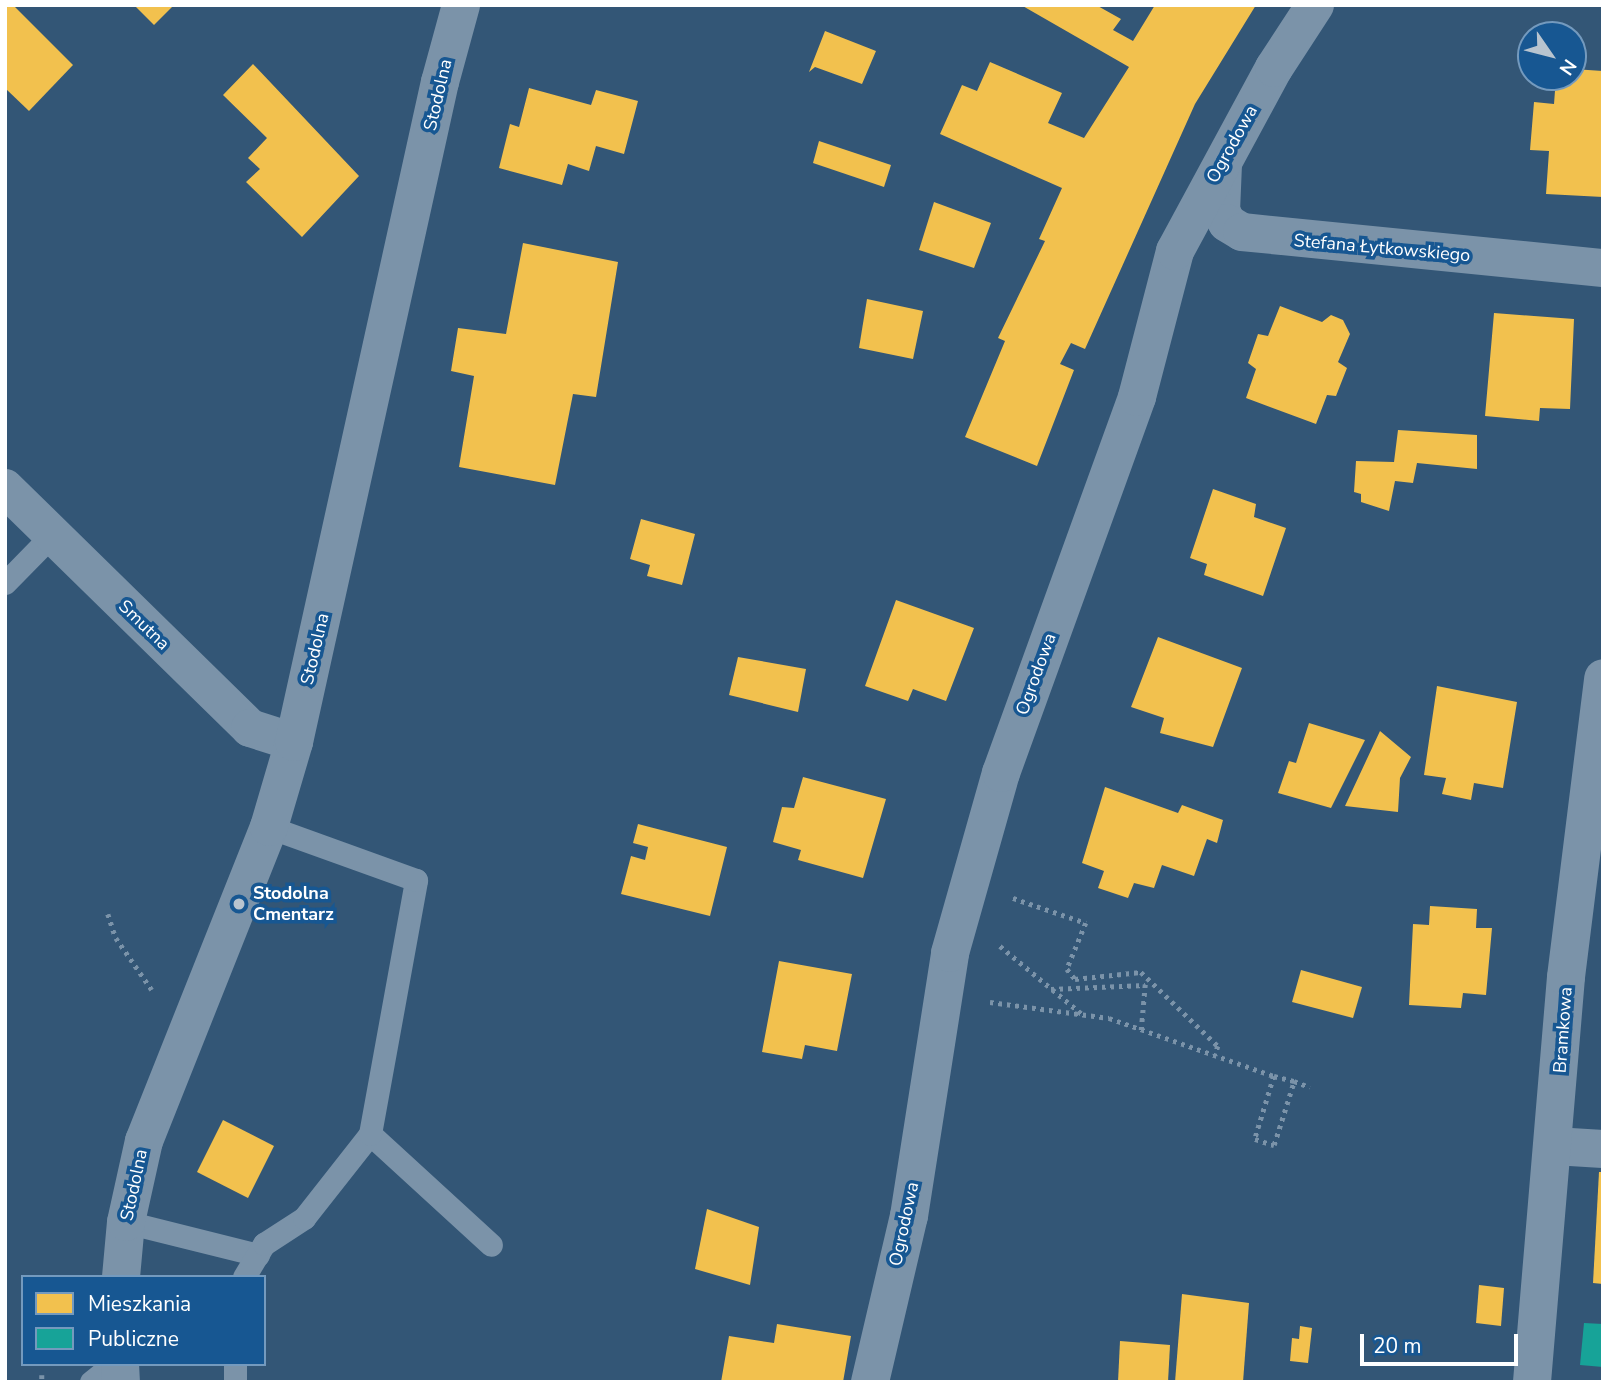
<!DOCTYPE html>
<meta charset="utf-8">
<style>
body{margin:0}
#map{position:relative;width:1608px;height:1387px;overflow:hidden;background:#335676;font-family:"Nunito Sans",sans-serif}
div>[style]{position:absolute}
.homes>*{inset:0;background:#f2c14e}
.public>*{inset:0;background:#17a398}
.path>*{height:4.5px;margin-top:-2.25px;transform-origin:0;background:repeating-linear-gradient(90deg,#7b93a9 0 3.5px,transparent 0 8.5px)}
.service>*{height:23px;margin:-11.5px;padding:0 11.5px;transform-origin:11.5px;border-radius:11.5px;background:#7b93a9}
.minor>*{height:38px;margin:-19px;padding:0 19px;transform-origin:19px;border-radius:19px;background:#7b93a9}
.tertiary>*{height:38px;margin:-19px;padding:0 19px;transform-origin:19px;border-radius:19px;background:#7b93a9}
.dots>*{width:19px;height:19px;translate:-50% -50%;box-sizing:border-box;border:4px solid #175792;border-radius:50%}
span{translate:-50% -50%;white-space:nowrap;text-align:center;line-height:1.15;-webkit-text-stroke:7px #175792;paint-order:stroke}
.street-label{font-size:18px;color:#fff}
.poi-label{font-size:18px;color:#fff;font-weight:700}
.left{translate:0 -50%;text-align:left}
.frame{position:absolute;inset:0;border:7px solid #fff;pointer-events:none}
.legend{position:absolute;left:21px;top:1275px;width:245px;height:91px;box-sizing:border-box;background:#175792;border:2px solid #749abe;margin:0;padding:9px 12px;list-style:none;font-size:21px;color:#fff}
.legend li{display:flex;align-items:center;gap:14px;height:35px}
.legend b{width:35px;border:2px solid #749abe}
.north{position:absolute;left:1517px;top:21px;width:70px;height:70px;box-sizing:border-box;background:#175792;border:2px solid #749abe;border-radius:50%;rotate:125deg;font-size:19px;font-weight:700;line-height:28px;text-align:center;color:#fff}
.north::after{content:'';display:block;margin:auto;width:24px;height:32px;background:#b8c4cf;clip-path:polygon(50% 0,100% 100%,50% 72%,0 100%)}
.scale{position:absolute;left:1360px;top:1334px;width:158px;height:32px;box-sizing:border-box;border:4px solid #fff;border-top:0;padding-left:9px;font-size:21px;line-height:24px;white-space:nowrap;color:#fff;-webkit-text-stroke:5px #175792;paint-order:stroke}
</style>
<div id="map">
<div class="homes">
<div style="clip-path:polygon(5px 5px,13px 5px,73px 65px,29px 111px,5px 88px)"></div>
<div style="clip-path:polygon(134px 5px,174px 5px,154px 25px)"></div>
<div style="clip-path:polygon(1021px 5px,1096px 5px,1121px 19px,1113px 30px,1133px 41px,1155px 5px,1256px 5px,1195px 104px,1085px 349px,1071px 343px,1060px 364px,1074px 370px,1037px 466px,965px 437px,1005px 341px,998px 338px,1045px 241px,1039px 239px,1062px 188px,940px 134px,962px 85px,977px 91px,990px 62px,1062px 93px,1048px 123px,1084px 138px,1129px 67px)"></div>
<div style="clip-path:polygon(825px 31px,876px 51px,862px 84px,815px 67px,809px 72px)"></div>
<div style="clip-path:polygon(253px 64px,359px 176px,302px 237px,246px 182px,260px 169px,248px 158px,267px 138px,223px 95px)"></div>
<div style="clip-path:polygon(1573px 69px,1603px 71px,1603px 197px,1546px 194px,1549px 151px,1530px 150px,1534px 102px,1554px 104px,1556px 77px,1573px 77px)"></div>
<div style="clip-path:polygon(529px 88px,591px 105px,596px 90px,638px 101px,624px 154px,596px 146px,589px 171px,568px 164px,562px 185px,499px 168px,510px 124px,519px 127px)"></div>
<div style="clip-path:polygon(819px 141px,891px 165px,884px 187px,813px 163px)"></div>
<div style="clip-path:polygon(934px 202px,991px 223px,974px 268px,919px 250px)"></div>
<div style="clip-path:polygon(523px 243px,618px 262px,596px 397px,573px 394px,555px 485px,459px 467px,474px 376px,451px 371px,458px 328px,506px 334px)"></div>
<div style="clip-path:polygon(867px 299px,923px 311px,913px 359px,859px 348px)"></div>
<div style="clip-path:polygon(1280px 306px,1322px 322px,1331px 315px,1343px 320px,1350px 334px,1338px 362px,1347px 368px,1336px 396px,1327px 395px,1316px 424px,1246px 398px,1256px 369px,1248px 363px,1258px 334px,1268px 336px)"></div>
<div style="clip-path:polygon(1494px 313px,1574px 319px,1570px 409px,1540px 408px,1539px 421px,1485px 416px)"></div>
<div style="clip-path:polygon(1398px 430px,1477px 435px,1477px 469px,1417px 463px,1413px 483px,1395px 481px,1389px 511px,1361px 502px,1361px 494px,1354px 492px,1356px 461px,1394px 462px)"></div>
<div style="clip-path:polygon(1213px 489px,1256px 504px,1254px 517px,1286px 528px,1263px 596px,1204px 575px,1207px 564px,1190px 558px)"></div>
<div style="clip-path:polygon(641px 519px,695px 534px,682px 585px,647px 576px,650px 565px,630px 559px)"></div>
<div style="clip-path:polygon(896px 600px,974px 628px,946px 701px,913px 689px,908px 701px,865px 686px)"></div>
<div style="clip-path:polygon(1158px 637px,1242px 668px,1213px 747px,1160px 733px,1164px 718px,1131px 707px)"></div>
<div style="clip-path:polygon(738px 657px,806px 669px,798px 712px,729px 695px)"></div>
<div style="clip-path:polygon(1437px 686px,1517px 702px,1503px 788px,1474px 783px,1471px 800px,1442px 794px,1446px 778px,1424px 775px)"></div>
<div style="clip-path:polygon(1309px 723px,1365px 740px,1331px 808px,1278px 793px,1289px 761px,1296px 763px)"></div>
<div style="clip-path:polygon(1380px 731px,1411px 757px,1400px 778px,1398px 812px,1345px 806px)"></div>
<div style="clip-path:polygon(803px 777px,886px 799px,863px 878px,798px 860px,801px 850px,773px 842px,782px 807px,794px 808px)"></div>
<div style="clip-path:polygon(1105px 787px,1178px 813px,1182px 805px,1223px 820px,1217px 843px,1207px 839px,1194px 876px,1162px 865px,1154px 888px,1134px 883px,1128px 898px,1098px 888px,1104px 871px,1082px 863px)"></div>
<div style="clip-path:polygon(638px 824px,727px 847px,710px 916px,621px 894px,631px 856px,645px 860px,648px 847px,633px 843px)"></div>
<div style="clip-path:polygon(1430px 906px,1477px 909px,1476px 928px,1492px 928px,1486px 995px,1463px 993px,1461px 1008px,1409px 1005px,1413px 924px,1429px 925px)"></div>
<div style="clip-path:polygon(779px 961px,852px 974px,837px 1051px,805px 1045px,802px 1059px,762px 1052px)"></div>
<div style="clip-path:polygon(1301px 970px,1362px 987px,1353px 1018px,1292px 1002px)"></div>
<div style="clip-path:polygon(223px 1120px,274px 1146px,248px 1198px,197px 1172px)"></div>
<div style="clip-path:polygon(1599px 1172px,1603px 1172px,1603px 1284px,1593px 1283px)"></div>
<div style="clip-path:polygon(707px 1209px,759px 1227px,750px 1285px,695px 1269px)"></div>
<div style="clip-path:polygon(1479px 1285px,1504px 1288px,1501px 1326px,1476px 1323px)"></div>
<div style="clip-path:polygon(1182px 1294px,1249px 1303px,1243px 1382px,1175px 1382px)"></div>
<div style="clip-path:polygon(777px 1324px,851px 1336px,843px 1382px,721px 1382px,729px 1336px,774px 1343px)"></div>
<div style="clip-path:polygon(1300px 1326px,1312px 1328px,1308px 1363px,1290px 1361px,1292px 1338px,1299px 1339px)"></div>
<div style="clip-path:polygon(1120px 1341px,1170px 1345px,1168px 1382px,1118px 1382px)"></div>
</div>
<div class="public">
<div style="clip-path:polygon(1584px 1323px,1603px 1324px,1603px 1367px,1580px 1365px)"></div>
</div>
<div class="path">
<div style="left:1013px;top:898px;width:77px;rotate:18.9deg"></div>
<div style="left:1086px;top:923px;width:50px;rotate:112.4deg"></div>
<div style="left:1067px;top:969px;width:13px;rotate:51deg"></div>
<div style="left:1075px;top:979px;width:66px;rotate:-6.1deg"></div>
<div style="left:1141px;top:972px;width:107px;rotate:43.9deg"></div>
<div style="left:1218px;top:1046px;width:10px;rotate:107deg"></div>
<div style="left:108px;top:914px;width:25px;rotate:72deg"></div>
<div style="left:116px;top:938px;width:63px;rotate:55.3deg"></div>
<div style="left:1000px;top:946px;width:107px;rotate:39.7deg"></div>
<div style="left:1051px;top:989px;width:94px;rotate:-2.4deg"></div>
<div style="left:990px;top:1002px;width:120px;rotate:7.7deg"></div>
<div style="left:1109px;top:1018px;width:175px;rotate:19.4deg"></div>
<div style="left:1274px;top:1076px;width:66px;rotate:106.8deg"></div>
<div style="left:1255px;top:1139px;width:20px;rotate:18deg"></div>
<div style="left:1274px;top:1145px;width:67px;rotate:-72.6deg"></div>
<div style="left:1294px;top:1081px;width:17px;rotate:21deg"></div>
<div style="left:1141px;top:1030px;width:46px;rotate:-85deg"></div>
<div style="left:1274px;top:1076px;width:21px;rotate:14deg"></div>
<div style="left:42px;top:1375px;width:7px;rotate:90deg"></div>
</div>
<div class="service">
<div style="left:5px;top:583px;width:67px;rotate:-45.6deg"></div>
<div style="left:370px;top:1134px;width:164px;rotate:42.5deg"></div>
<div style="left:126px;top:1222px;width:136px;rotate:14deg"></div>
<div style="left:244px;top:1277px;width:39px;rotate:-59deg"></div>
<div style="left:264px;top:1244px;width:48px;rotate:-33deg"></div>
<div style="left:304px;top:1218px;width:107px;rotate:-51.8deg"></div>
<div style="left:370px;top:1134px;width:258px;rotate:-79.7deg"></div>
<div style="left:416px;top:880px;width:156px;rotate:-160.2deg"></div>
<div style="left:91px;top:1382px;width:28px;rotate:-39deg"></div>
<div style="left:235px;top:1382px;width:18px;rotate:-90deg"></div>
</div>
<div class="minor">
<div style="left:1223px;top:164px;width:47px;rotate:92.4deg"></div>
<div style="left:1221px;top:211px;width:13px;rotate:63deg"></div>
<div style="left:1227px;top:223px;width:17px;rotate:31deg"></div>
<div style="left:1242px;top:232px;width:363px;rotate:5.7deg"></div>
<div style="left:5px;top:488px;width:343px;rotate:44.4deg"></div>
<div style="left:250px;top:728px;width:46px;rotate:17.7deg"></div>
<div style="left:1554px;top:1146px;width:49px;rotate:3.5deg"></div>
<div style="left:870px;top:1382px;width:171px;rotate:-76.8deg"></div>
<div style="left:909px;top:1216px;width:266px;rotate:-81.1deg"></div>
<div style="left:950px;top:953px;width:187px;rotate:-74.2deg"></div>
<div style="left:1001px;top:773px;width:400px;rotate:-70.1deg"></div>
<div style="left:1137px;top:397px;width:151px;rotate:-75.4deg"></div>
<div style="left:1175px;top:251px;width:208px;rotate:-61.6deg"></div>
<div style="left:1274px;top:68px;width:75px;rotate:-56.9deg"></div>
<div style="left:1532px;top:1382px;width:406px;rotate:-85.2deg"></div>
<div style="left:1566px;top:977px;width:301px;rotate:-82.9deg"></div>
</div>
<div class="tertiary">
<div style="left:121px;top:1277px;width:55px;rotate:-84.8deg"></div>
<div style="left:126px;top:1222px;width:83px;rotate:-77.5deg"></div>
<div style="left:144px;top:1141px;width:338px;rotate:-68.3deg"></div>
<div style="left:269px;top:827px;width:89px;rotate:-73.6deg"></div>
<div style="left:294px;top:742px;width:676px;rotate:-77.53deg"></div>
<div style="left:440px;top:82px;width:80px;rotate:-74.7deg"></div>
<div style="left:120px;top:1364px;width:18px;rotate:87deg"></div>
</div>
<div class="dots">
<div style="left:239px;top:904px;background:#b8c4cf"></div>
</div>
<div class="street-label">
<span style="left:438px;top:95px;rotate:-77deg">Stodolna</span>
<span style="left:1232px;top:144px;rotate:-61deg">Ogrodowa</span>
<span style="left:1382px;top:248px;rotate:5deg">Stefana Łytkowskiego</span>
<span style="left:144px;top:625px;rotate:44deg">Smutna</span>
<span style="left:315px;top:649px;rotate:-77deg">Stodolna</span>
<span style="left:1036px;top:674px;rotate:-70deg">Ogrodowa</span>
<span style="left:1563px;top:1030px;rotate:-86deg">Bramkowa</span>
<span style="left:134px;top:1185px;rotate:-78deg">Stodolna</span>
<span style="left:904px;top:1224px;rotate:-78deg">Ogrodowa</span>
</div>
<div class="poi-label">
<span class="left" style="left:253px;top:904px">Stodolna<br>Cmentarz</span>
</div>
<div class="frame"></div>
<ul class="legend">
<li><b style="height:19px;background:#f2c14e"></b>Mieszkania</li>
<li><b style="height:19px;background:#17a398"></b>Publiczne</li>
</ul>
<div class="north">N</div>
<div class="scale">20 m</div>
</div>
